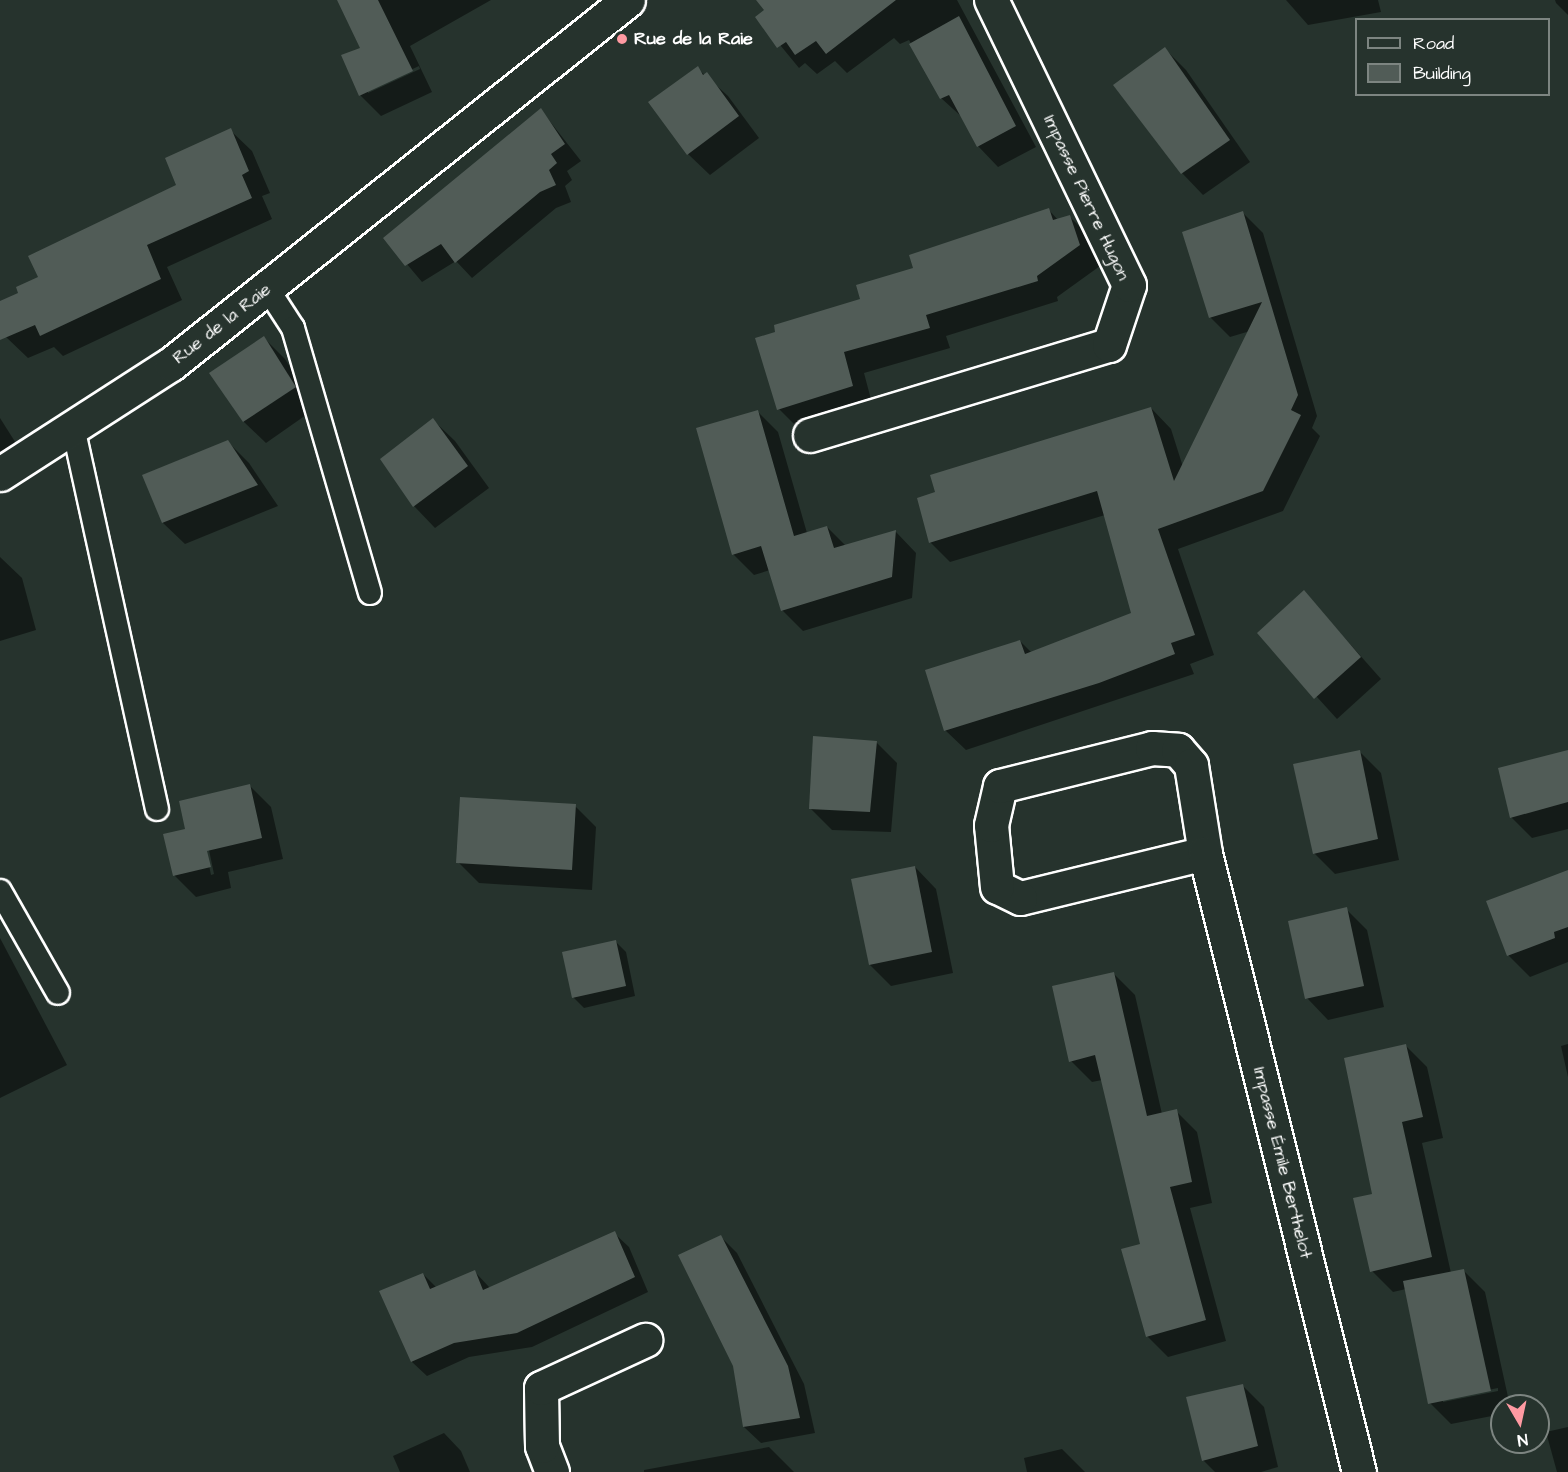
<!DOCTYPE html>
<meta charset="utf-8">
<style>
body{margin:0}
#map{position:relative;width:1568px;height:1472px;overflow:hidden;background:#26332d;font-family:"Architects Daughter",sans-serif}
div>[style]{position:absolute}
.shadow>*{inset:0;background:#0007}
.building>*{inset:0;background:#515c57}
.roads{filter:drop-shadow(2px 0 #fff) drop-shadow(-2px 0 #fff) drop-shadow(0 2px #fff) drop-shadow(0 -2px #fff)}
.lane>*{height:22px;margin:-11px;padding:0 11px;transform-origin:11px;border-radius:11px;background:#26332d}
.street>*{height:33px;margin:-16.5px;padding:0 16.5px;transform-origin:16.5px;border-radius:16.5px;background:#26332d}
.secondary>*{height:33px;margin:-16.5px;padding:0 16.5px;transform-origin:16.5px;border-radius:16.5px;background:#26332d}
.dots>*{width:16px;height:16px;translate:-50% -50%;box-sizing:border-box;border:3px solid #26332d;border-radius:50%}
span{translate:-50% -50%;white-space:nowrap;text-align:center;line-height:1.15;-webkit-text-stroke:4.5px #26332d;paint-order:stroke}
.poi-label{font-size:18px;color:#fff;font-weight:700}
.left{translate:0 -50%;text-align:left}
.street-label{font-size:18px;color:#fff}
.legend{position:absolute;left:1355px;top:18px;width:195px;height:78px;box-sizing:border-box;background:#26332d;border:2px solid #7d8581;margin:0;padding:8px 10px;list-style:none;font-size:18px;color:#fff}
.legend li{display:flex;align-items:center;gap:12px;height:30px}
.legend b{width:30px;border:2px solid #7d8581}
.north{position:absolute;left:1490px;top:1394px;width:60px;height:60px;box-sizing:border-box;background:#26332d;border:2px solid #7d8581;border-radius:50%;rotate:171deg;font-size:16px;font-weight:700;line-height:24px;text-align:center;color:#fff}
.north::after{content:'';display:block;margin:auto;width:21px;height:27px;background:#ff9aa2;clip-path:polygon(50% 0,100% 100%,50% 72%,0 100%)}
</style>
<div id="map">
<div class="shadow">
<div style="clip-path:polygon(evenodd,339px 0,491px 0,410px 46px,432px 92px,381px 116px,360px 95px,362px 48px,339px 0,419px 66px,420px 69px,368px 93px,368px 90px,419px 66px)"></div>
<div style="clip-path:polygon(780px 0,957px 0,1036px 147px,998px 167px,978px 146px,963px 118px,941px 98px,909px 40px,900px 44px,894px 38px,847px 73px,835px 61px,817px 74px,805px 63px,799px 68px,757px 17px)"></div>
<div style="clip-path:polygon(1286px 0,1378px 0,1381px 12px,1308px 25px)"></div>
<div style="clip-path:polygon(1555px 0,1568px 0,1568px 15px,1556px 3px)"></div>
<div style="clip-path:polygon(1165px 49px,1186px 70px,1250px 162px,1203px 195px,1182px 173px,1115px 85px)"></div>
<div style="clip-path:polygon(697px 68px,728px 96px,759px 138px,710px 175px,688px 154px)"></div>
<div style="clip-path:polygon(541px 110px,581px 161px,567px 171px,572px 180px,565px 186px,571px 202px,556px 208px,472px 278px,456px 261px,422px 282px,385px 238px)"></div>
<div style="clip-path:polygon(230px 130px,252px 151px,270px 193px,262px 196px,272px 219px,167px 267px,182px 300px,63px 356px,54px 347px,28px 358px,6px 337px,0 324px,0 302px,20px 293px,178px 186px)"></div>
<div style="clip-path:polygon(1049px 210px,1058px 220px,1070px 217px,1090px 237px,1100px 266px,1057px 297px,1058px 301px,946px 336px,950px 348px,864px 373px,873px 407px,799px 429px,779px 409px,862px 300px,915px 269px)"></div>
<div style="clip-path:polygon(1243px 213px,1263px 233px,1317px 416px,1312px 428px,1320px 436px,1283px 511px,1178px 549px,1214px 655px,1190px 664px,1194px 674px,966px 750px,945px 730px,1020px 641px,1032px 653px,1133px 614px,1105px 515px,950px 562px,930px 542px,1151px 408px,1171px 429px,1183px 467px,1250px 331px,1230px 337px,1210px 317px)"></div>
<div style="clip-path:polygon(264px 338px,285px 359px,316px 408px,266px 443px,244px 422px,211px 374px)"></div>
<div style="clip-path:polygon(757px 411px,778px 432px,807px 533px,827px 527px,846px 546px,896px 532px,916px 553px,912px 598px,803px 631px,782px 610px,770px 570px,754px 575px,733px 554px)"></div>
<div style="clip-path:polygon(0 418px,19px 448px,0 460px)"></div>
<div style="clip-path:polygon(433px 420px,455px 441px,489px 488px,435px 528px,414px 506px)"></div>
<div style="clip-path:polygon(228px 442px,249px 463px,278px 506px,185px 544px,163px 523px,144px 476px)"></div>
<div style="clip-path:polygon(0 557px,22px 578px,36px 630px,0 641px)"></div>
<div style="clip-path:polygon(1304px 592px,1381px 679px,1337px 719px,1259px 633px)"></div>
<div style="clip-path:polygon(876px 742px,897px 763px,891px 832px,832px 830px,811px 809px)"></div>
<div style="clip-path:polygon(1359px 751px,1381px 773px,1399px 860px,1335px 874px,1314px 853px)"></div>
<div style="clip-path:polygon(1568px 751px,1568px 829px,1532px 838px,1511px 817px)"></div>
<div style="clip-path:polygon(evenodd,250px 786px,271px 807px,283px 859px,228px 872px,231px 888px,196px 897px,175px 876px,165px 835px,187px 830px,250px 786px,206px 850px,209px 850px,214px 874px,211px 875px,206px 850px)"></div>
<div style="clip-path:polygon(575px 806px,596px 827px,592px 890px,479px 883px,458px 862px)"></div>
<div style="clip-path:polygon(915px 867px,936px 889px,953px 973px,891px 986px,870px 965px)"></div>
<div style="clip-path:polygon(1568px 872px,1568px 962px,1530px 977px,1509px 956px,1488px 902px)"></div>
<div style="clip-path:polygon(1346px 909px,1367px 930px,1384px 1007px,1328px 1020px,1307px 998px)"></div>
<div style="clip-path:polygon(0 938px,67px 1065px,0 1098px)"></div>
<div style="clip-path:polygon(616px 942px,626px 952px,635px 996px,584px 1008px,574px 998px,564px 953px)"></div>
<div style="clip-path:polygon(1114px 974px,1135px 995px,1162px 1114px,1176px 1111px,1197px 1132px,1212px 1203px,1190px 1208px,1226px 1341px,1168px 1357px,1147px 1336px,1142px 1245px,1102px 1080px,1092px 1082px,1071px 1061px)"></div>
<div style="clip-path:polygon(1568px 1044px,1568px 1077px,1561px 1046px)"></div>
<div style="clip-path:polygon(evenodd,1406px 1046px,1427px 1067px,1443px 1138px,1422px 1143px,1451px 1273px,1463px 1270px,1485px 1292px,1510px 1406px,1502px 1406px,1502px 1414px,1451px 1424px,1430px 1403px,1406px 1289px,1393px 1292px,1372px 1271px,1374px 1195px,1406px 1046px,1498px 1388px,1498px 1391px,1443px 1402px,1443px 1399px,1498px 1388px)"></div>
<div style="clip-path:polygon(614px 1233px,629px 1247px,648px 1292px,532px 1347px,469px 1357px,427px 1376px,412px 1362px,381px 1292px,423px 1274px,437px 1288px,475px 1272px,490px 1288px)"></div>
<div style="clip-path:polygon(721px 1237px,737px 1253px,804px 1384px,815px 1433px,761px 1443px,744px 1427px)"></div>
<div style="clip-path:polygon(1243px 1386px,1264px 1407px,1278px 1467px,1261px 1472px,1215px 1472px,1203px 1460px)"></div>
<div style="clip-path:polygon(1568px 1427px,1568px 1472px,1557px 1472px,1546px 1432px)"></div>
<div style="clip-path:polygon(444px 1433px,461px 1451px,470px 1472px,400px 1472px,393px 1456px)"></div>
<div style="clip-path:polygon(769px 1447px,794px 1472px,644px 1472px,644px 1470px)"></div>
<div style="clip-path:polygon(1062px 1449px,1085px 1472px,1027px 1472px,1024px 1458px)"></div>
</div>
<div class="building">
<div style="clip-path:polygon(337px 0,378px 0,413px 71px,359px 96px,341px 55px,360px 48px)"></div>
<div style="clip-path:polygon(756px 0,896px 0,826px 54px,816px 41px,795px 55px,786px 42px,777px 48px,755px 17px,764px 10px)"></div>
<div style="clip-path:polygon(959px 16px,1016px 126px,977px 147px,949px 95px,940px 99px,909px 44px)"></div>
<div style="clip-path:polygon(1165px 47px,1230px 140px,1181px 174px,1113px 85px)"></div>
<div style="clip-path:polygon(698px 66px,703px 75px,707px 72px,739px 116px,687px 155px,648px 102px)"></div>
<div style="clip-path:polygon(541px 108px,565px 144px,551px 154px,557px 163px,549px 170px,556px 185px,540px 192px,455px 263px,441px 244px,405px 266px,383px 238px)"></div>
<div style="clip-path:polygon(231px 128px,249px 171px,242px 175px,252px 198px,147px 245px,161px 279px,40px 336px,35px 325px,0 340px,0 301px,18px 293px,16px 287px,38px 277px,28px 256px,176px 185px,165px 158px)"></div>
<div style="clip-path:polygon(1049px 208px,1053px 220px,1070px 215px,1080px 245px,1037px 276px,1038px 281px,926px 315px,930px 328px,844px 352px,853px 386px,777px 410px,755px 338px,775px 332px,774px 325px,860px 299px,856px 285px,913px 268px,909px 255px)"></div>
<div style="clip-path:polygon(1243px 211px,1298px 395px,1291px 410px,1301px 415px,1263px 491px,1158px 529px,1195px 635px,1171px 643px,1175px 654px,1099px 683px,944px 731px,925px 670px,1020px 640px,1025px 654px,1131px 613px,1097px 491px,929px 543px,917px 498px,935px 492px,930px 475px,1151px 407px,1174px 481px,1262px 302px,1209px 318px,1182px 232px)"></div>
<div style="clip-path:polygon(264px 336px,296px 387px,243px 422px,209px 373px)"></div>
<div style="clip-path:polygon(758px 410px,794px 536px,827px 526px,834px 548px,896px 530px,892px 577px,781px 611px,761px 546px,732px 555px,696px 428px)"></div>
<div style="clip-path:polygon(433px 418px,468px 466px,413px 507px,380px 459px)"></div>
<div style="clip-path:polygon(228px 440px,258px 485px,162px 523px,142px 475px)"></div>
<div style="clip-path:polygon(1304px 590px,1361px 657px,1314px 699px,1257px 633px)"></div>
<div style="clip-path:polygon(813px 736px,877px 741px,870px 812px,809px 809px)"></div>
<div style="clip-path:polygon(1360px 750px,1378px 839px,1313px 854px,1293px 764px)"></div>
<div style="clip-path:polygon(1568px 750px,1568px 802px,1510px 818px,1498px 768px)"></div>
<div style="clip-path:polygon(250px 784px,262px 838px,207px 851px,211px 867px,173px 876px,163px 834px,185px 829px,179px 801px)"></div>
<div style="clip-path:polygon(460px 797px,576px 804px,572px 870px,456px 863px)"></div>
<div style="clip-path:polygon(915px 866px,932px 952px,869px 965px,851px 879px)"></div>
<div style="clip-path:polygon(1568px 870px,1568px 927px,1554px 932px,1555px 938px,1507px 956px,1486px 901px)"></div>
<div style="clip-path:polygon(1347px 907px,1364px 986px,1305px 999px,1288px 921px)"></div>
<div style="clip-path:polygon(616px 940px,626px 986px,572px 998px,562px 952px)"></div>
<div style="clip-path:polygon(1114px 972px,1147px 1116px,1177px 1109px,1192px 1182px,1170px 1187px,1206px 1320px,1146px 1337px,1121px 1249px,1140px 1244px,1095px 1055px,1069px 1062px,1052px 986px)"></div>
<div style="clip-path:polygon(1406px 1044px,1423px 1117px,1402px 1122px,1432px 1257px,1370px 1272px,1353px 1198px,1372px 1194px,1344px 1058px)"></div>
<div style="clip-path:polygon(615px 1231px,635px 1277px,517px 1333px,454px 1343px,411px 1362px,379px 1291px,423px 1273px,430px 1289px,475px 1270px,483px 1290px)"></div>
<div style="clip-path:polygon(721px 1235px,788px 1366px,800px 1418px,743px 1427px,733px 1366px,678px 1255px)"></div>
<div style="clip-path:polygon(1464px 1269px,1491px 1391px,1428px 1404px,1403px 1281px)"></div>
<div style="clip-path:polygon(1243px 1384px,1258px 1446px,1202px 1461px,1186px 1397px)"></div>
</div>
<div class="roads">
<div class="lane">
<div style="left:267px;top:288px;width:48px;rotate:57deg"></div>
<div style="left:293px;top:328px;width:276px;rotate:73.8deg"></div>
<div style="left:73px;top:427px;width:391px;rotate:77.6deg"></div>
<div style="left:0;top:891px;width:117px;rotate:60.4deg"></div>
</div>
<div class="street">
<div style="left:810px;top:435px;width:312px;rotate:-16.8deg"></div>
<div style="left:1109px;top:345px;width:63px;rotate:-71.6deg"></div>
<div style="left:1129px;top:285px;width:317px;rotate:-115.8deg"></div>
<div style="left:1205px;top:853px;width:190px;rotate:166.3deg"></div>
<div style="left:1020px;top:898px;width:25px;rotate:-154deg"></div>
<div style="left:997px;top:887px;width:62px;rotate:-95.5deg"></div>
<div style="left:991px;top:825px;width:40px;rotate:-77deg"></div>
<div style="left:1000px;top:786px;width:157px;rotate:-14deg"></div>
<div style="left:1152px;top:748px;width:26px;rotate:4deg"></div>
<div style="left:1178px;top:750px;width:20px;rotate:49deg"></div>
<div style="left:1191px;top:765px;width:89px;rotate:81deg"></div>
<div style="left:1205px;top:853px;width:638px;rotate:76.03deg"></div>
<div style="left:552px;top:1472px;width:28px;rotate:-111deg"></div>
<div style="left:542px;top:1446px;width:58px;rotate:-91deg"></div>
<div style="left:541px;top:1388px;width:115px;rotate:-24.8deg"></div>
</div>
<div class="secondary">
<div style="left:0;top:474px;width:203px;rotate:-32.8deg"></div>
<div style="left:171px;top:364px;width:584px;rotate:-38.54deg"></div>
</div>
</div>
<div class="dots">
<div style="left:622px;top:39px;background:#ff9aa2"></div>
</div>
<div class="poi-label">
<span class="left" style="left:634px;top:39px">Rue de la Raie</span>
</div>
<div class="street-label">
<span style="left:1086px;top:198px;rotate:65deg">Impasse Pierre Hugon</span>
<span style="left:222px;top:324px;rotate:-38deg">Rue de la Raie</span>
<span style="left:1282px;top:1163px;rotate:76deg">Impasse Émile Berthelot</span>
</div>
<ul class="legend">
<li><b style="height:8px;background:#26332d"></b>Road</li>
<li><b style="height:16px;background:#515c57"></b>Building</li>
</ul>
<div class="north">N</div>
</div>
